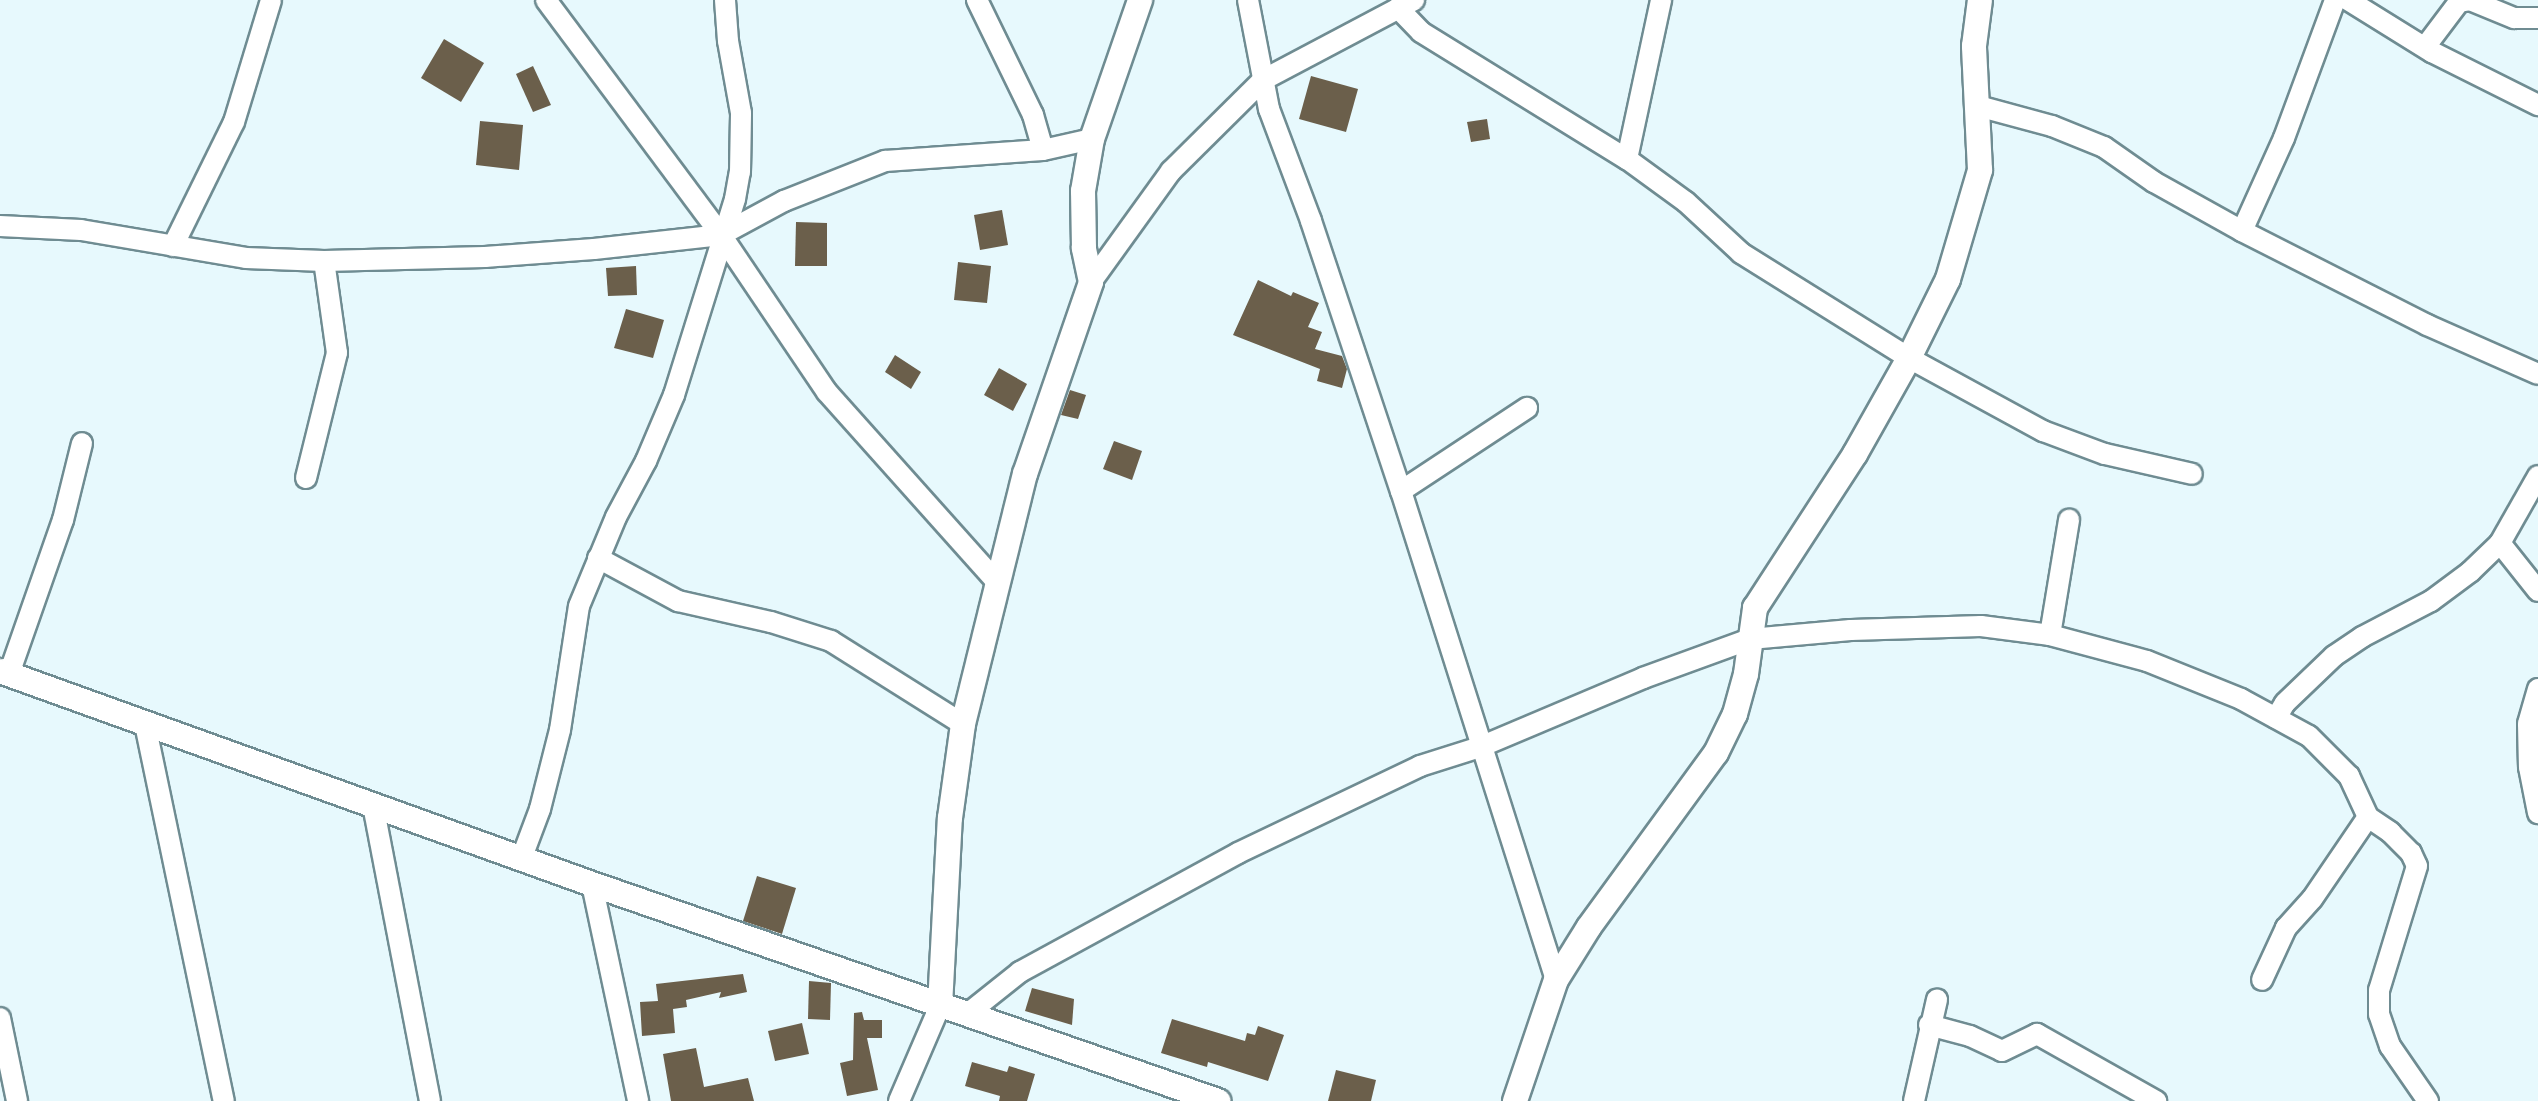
<!DOCTYPE html>
<style>
body{margin:0}
#map{position:relative;width:2538px;height:1101px;overflow:hidden;background:#e7f9fd;font-family:Barlow,sans-serif}
div>[style]{position:absolute}
.building>*{inset:0;background:#6b5f4b}
.roads{filter:drop-shadow(2px 0 #6f8c92) drop-shadow(-2px 0 #6f8c92) drop-shadow(0 2px #6f8c92) drop-shadow(0 -2px #6f8c92)}
.minor>*{height:20px;margin:-10px;padding:0 10px;transform-origin:10px;border-radius:10px;background:#fff}
.tertiary>*{height:24px;margin:-12px;padding:0 12px;transform-origin:12px;border-radius:12px;background:#fff}
span{translate:-50% -50%;white-space:nowrap;text-align:center;line-height:1.15;-webkit-text-stroke:8px #fff;paint-order:stroke}
</style>
<div id="map">
<div class="building">
<div style="clip-path:polygon(444px 39px,484px 63px,461px 102px,421px 78px)"></div>
<div style="clip-path:polygon(533px 66px,551px 105px,533px 112px,516px 74px)"></div>
<div style="clip-path:polygon(1311px 76px,1358px 89px,1346px 132px,1299px 119px)"></div>
<div style="clip-path:polygon(1487px 119px,1490px 139px,1471px 142px,1467px 122px)"></div>
<div style="clip-path:polygon(480px 121px,523px 125px,519px 170px,476px 165px)"></div>
<div style="clip-path:polygon(1002px 210px,1008px 245px,980px 250px,974px 215px)"></div>
<div style="clip-path:polygon(796px 222px,827px 223px,827px 266px,795px 266px)"></div>
<div style="clip-path:polygon(958px 262px,991px 266px,987px 303px,954px 300px)"></div>
<div style="clip-path:polygon(636px 266px,637px 295px,608px 296px,606px 268px)"></div>
<div style="clip-path:polygon(1258px 280px,1291px 296px,1293px 292px,1319px 303px,1308px 327px,1322px 332px,1315px 349px,1342px 356px,1347px 369px,1342px 388px,1317px 381px,1320px 369px,1233px 335px)"></div>
<div style="clip-path:polygon(626px 309px,664px 320px,653px 358px,614px 348px)"></div>
<div style="clip-path:polygon(895px 355px,921px 372px,911px 389px,885px 372px)"></div>
<div style="clip-path:polygon(999px 368px,1027px 384px,1013px 411px,984px 395px)"></div>
<div style="clip-path:polygon(1070px 390px,1086px 395px,1078px 419px,1061px 415px)"></div>
<div style="clip-path:polygon(1114px 441px,1142px 451px,1132px 480px,1103px 469px)"></div>
<div style="clip-path:polygon(757px 876px,796px 888px,782px 934px,743px 921px)"></div>
<div style="clip-path:polygon(743px 974px,747px 992px,719px 998px,721px 992px,686px 1000px,687px 1007px,673px 1009px,675px 1033px,642px 1036px,640px 1002px,658px 1001px,656px 984px)"></div>
<div style="clip-path:polygon(809px 981px,831px 983px,830px 1020px,808px 1019px)"></div>
<div style="clip-path:polygon(1032px 988px,1074px 999px,1072px 1025px,1025px 1011px)"></div>
<div style="clip-path:polygon(862px 1012px,864px 1020px,882px 1020px,882px 1038px,867px 1038px,878px 1090px,847px 1096px,840px 1063px,853px 1060px,854px 1013px)"></div>
<div style="clip-path:polygon(1172px 1019px,1245px 1041px,1247px 1033px,1255px 1035px,1258px 1026px,1284px 1035px,1268px 1081px,1208px 1062px,1207px 1067px,1161px 1053px)"></div>
<div style="clip-path:polygon(802px 1023px,809px 1054px,775px 1061px,768px 1031px)"></div>
<div style="clip-path:polygon(696px 1048px,704px 1087px,748px 1078px,754px 1101px,671px 1101px,663px 1054px)"></div>
<div style="clip-path:polygon(972px 1062px,1007px 1072px,1009px 1066px,1035px 1074px,1027px 1101px,999px 1101px,1000px 1096px,965px 1086px)"></div>
<div style="clip-path:polygon(1336px 1070px,1376px 1080px,1371px 1101px,1328px 1101px)"></div>
</div>
<div class="roads">
<div class="minor">
<div style="left:546px;top:0;width:293px;rotate:53.3deg"></div>
<div style="left:721px;top:235px;width:189px;rotate:56deg"></div>
<div style="left:827px;top:392px;width:256px;rotate:48.2deg"></div>
<div style="left:977px;top:0;width:128px;rotate:64deg"></div>
<div style="left:1033px;top:115px;width:36px;rotate:74deg"></div>
<div style="left:1248px;top:0;width:111px;rotate:79.1deg"></div>
<div style="left:1269px;top:109px;width:120px;rotate:69.4deg"></div>
<div style="left:1311px;top:221px;width:285px;rotate:71.6deg"></div>
<div style="left:1401px;top:491px;width:513px;rotate:72.41deg"></div>
<div style="left:2348px;top:0;width:99px;rotate:31.8deg"></div>
<div style="left:2432px;top:52px;width:119px;rotate:26.6deg"></div>
<div style="left:1398px;top:8px;width:33px;rotate:46deg"></div>
<div style="left:1421px;top:32px;width:242px;rotate:31.7deg"></div>
<div style="left:1627px;top:159px;width:73px;rotate:36.1deg"></div>
<div style="left:1686px;top:202px;width:75px;rotate:42.8deg"></div>
<div style="left:1741px;top:253px;width:198px;rotate:32deg"></div>
<div style="left:1909px;top:358px;width:153px;rotate:28.6deg"></div>
<div style="left:2043px;top:431px;width:66px;rotate:20.4deg"></div>
<div style="left:2105px;top:454px;width:89px;rotate:12.9deg"></div>
<div style="left:2425px;top:47px;width:56px;rotate:-52.9deg"></div>
<div style="left:2459px;top:2px;width:11px;rotate:-10deg"></div>
<div style="left:2470px;top:0;width:48px;rotate:22.2deg"></div>
<div style="left:2514px;top:18px;width:24px"></div>
<div style="left:1978px;top:106px;width:77px;rotate:15.1deg"></div>
<div style="left:2052px;top:126px;width:56px;rotate:22deg"></div>
<div style="left:2104px;top:147px;width:61px;rotate:35deg"></div>
<div style="left:2154px;top:182px;width:101px;rotate:29.1deg"></div>
<div style="left:2242px;top:231px;width:208px;rotate:26.9deg"></div>
<div style="left:2427px;top:325px;width:121px;rotate:23.8deg"></div>
<div style="left:1627px;top:159px;width:163px;rotate:-77.9deg"></div>
<div style="left:0;top:226px;width:81px;rotate:2.8deg"></div>
<div style="left:81px;top:230px;width:167px;rotate:9.6deg"></div>
<div style="left:246px;top:258px;width:78px;rotate:2.2deg"></div>
<div style="left:324px;top:261px;width:161px;rotate:-1.4deg"></div>
<div style="left:485px;top:257px;width:109px;rotate:-4.2deg"></div>
<div style="left:594px;top:249px;width:128px;rotate:-6.3deg"></div>
<div style="left:721px;top:235px;width:72px;rotate:-28.4deg"></div>
<div style="left:784px;top:201px;width:109px;rotate:-21.6deg"></div>
<div style="left:885px;top:161px;width:158px;rotate:-4deg"></div>
<div style="left:1043px;top:150px;width:50px;rotate:-12.7deg"></div>
<div style="left:2242px;top:231px;width:102px;rotate:-65.7deg"></div>
<div style="left:2284px;top:138px;width:147px;rotate:-69.7deg"></div>
<div style="left:173px;top:246px;width:138px;rotate:-63.8deg"></div>
<div style="left:234px;top:122px;width:127px;rotate:-73.1deg"></div>
<div style="left:1091px;top:282px;width:137px;rotate:-54.2deg"></div>
<div style="left:1171px;top:171px;width:129px;rotate:-44.7deg"></div>
<div style="left:1263px;top:80px;width:171px;rotate:-27.9deg"></div>
<div style="left:306px;top:478px;width:129px;rotate:-76.1deg"></div>
<div style="left:337px;top:353px;width:93px;rotate:-98deg"></div>
<div style="left:1401px;top:491px;width:151px;rotate:-33.4deg"></div>
<div style="left:2500px;top:543px;width:61px;rotate:51.6deg"></div>
<div style="left:598px;top:558px;width:91px;rotate:28.3deg"></div>
<div style="left:678px;top:601px;width:95px;rotate:12.7deg"></div>
<div style="left:771px;top:622px;width:63px;rotate:17.6deg"></div>
<div style="left:831px;top:641px;width:156px;rotate:32.2deg"></div>
<div style="left:2050px;top:635px;width:117px;rotate:-80.6deg"></div>
<div style="left:9px;top:674px;width:163px;rotate:-70.7deg"></div>
<div style="left:63px;top:520px;width:79px;rotate:-76.1deg"></div>
<div style="left:2538px;top:689px;width:36px;rotate:106deg"></div>
<div style="left:2528px;top:724px;width:43px;rotate:88.7deg"></div>
<div style="left:2529px;top:767px;width:47px;rotate:78.9deg"></div>
<div style="left:2276px;top:718px;width:17px;rotate:-59deg"></div>
<div style="left:2285px;top:703px;width:68px;rotate:-43.8deg"></div>
<div style="left:2334px;top:656px;width:34px;rotate:-34deg"></div>
<div style="left:2362px;top:637px;width:78px;rotate:-27.6deg"></div>
<div style="left:2431px;top:601px;width:49px;rotate:-36.6deg"></div>
<div style="left:2470px;top:572px;width:42px;rotate:-44deg"></div>
<div style="left:2500px;top:543px;width:77px;rotate:-60.4deg"></div>
<div style="left:145px;top:724px;width:385px;rotate:78.2deg"></div>
<div style="left:373px;top:805px;width:301px;rotate:79.1deg"></div>
<div style="left:2368px;top:817px;width:27px;rotate:34deg"></div>
<div style="left:2390px;top:832px;width:30px;rotate:45deg"></div>
<div style="left:2411px;top:853px;width:14px;rotate:65deg"></div>
<div style="left:2417px;top:866px;width:130px;rotate:107deg"></div>
<div style="left:2379px;top:990px;width:24px;rotate:90deg"></div>
<div style="left:2379px;top:1014px;width:34px;rotate:71deg"></div>
<div style="left:2390px;top:1046px;width:67px;rotate:55.4deg"></div>
<div style="left:522px;top:857px;width:51px;rotate:-69.4deg"></div>
<div style="left:540px;top:809px;width:81px;rotate:-75.8deg"></div>
<div style="left:560px;top:730px;width:125px;rotate:-81.3deg"></div>
<div style="left:579px;top:606px;width:96px;rotate:-67.4deg"></div>
<div style="left:616px;top:517px;width:64px;rotate:-61.8deg"></div>
<div style="left:646px;top:461px;width:72px;rotate:-67deg"></div>
<div style="left:674px;top:395px;width:205px;rotate:-72.7deg"></div>
<div style="left:735px;top:199px;width:27px;rotate:-80deg"></div>
<div style="left:740px;top:172px;width:59px;rotate:-89deg"></div>
<div style="left:741px;top:113px;width:73px;rotate:-100.2deg"></div>
<div style="left:728px;top:41px;width:41px;rotate:-94.2deg"></div>
<div style="left:592px;top:884px;width:222px;rotate:78deg"></div>
<div style="left:966px;top:1015px;width:69px;rotate:-38.5deg"></div>
<div style="left:1020px;top:972px;width:248px;rotate:-28.6deg"></div>
<div style="left:1238px;top:853px;width:202px;rotate:-25.5deg"></div>
<div style="left:1420px;top:766px;width:63px;rotate:-17.6deg"></div>
<div style="left:1480px;top:747px;width:177px;rotate:-22.9deg"></div>
<div style="left:1643px;top:678px;width:114px;rotate:-20deg"></div>
<div style="left:1750px;top:639px;width:101px;rotate:-5.1deg"></div>
<div style="left:1851px;top:630px;width:130px;rotate:-1.8deg"></div>
<div style="left:1981px;top:626px;width:70px;rotate:7.4deg"></div>
<div style="left:2050px;top:635px;width:100px;rotate:15deg"></div>
<div style="left:2147px;top:661px;width:101px;rotate:22deg"></div>
<div style="left:2241px;top:699px;width:77px;rotate:28.6deg"></div>
<div style="left:2309px;top:736px;width:57px;rotate:45deg"></div>
<div style="left:2349px;top:776px;width:45px;rotate:65.1deg"></div>
<div style="left:2368px;top:817px;width:99px;rotate:124.3deg"></div>
<div style="left:2312px;top:899px;width:39px;rotate:132deg"></div>
<div style="left:2286px;top:928px;width:57px;rotate:114.8deg"></div>
<div style="left:0;top:1018px;width:85px;rotate:78.4deg"></div>
<div style="left:1929px;top:1025px;width:42px;rotate:15deg"></div>
<div style="left:1970px;top:1036px;width:35px;rotate:25deg"></div>
<div style="left:2002px;top:1051px;width:39px;rotate:-26deg"></div>
<div style="left:2037px;top:1034px;width:137px;rotate:29.4deg"></div>
<div style="left:899px;top:1101px;width:103px;rotate:-66.7deg"></div>
<div style="left:1914px;top:1101px;width:104px;rotate:-77.2deg"></div>
</div>
<div class="tertiary">
<div style="left:0;top:671px;width:629px;rotate:19.79deg"></div>
<div style="left:592px;top:884px;width:663px;rotate:19.12deg"></div>
<div style="left:940px;top:1006px;width:188px;rotate:-87deg"></div>
<div style="left:950px;top:818px;width:95px;rotate:-82.1deg"></div>
<div style="left:963px;top:724px;width:258px;rotate:-76.1deg"></div>
<div style="left:1025px;top:474px;width:203px;rotate:-71deg"></div>
<div style="left:1091px;top:282px;width:35px;rotate:-102deg"></div>
<div style="left:1084px;top:248px;width:57px;rotate:-91deg"></div>
<div style="left:1083px;top:191px;width:53px;rotate:-80.2deg"></div>
<div style="left:1092px;top:139px;width:147px;rotate:-70.9deg"></div>
<div style="left:1515px;top:1101px;width:128px;rotate:-71.3deg"></div>
<div style="left:1556px;top:980px;width:62px;rotate:-58.1deg"></div>
<div style="left:1589px;top:927px;width:215px;rotate:-53.9deg"></div>
<div style="left:1716px;top:753px;width:43px;rotate:-64deg"></div>
<div style="left:1735px;top:714px;width:41px;rotate:-74.6deg"></div>
<div style="left:1746px;top:674px;width:67px;rotate:-82.2deg"></div>
<div style="left:1755px;top:608px;width:184px;rotate:-57deg"></div>
<div style="left:1855px;top:454px;width:110px;rotate:-60.6deg"></div>
<div style="left:1909px;top:358px;width:88px;rotate:-63.7deg"></div>
<div style="left:1948px;top:279px;width:114px;rotate:-73.6deg"></div>
<div style="left:1980px;top:170px;width:124px;rotate:-92.8deg"></div>
<div style="left:1974px;top:46px;width:46px;rotate:-82.6deg"></div>
</div>
</div>
</div>
